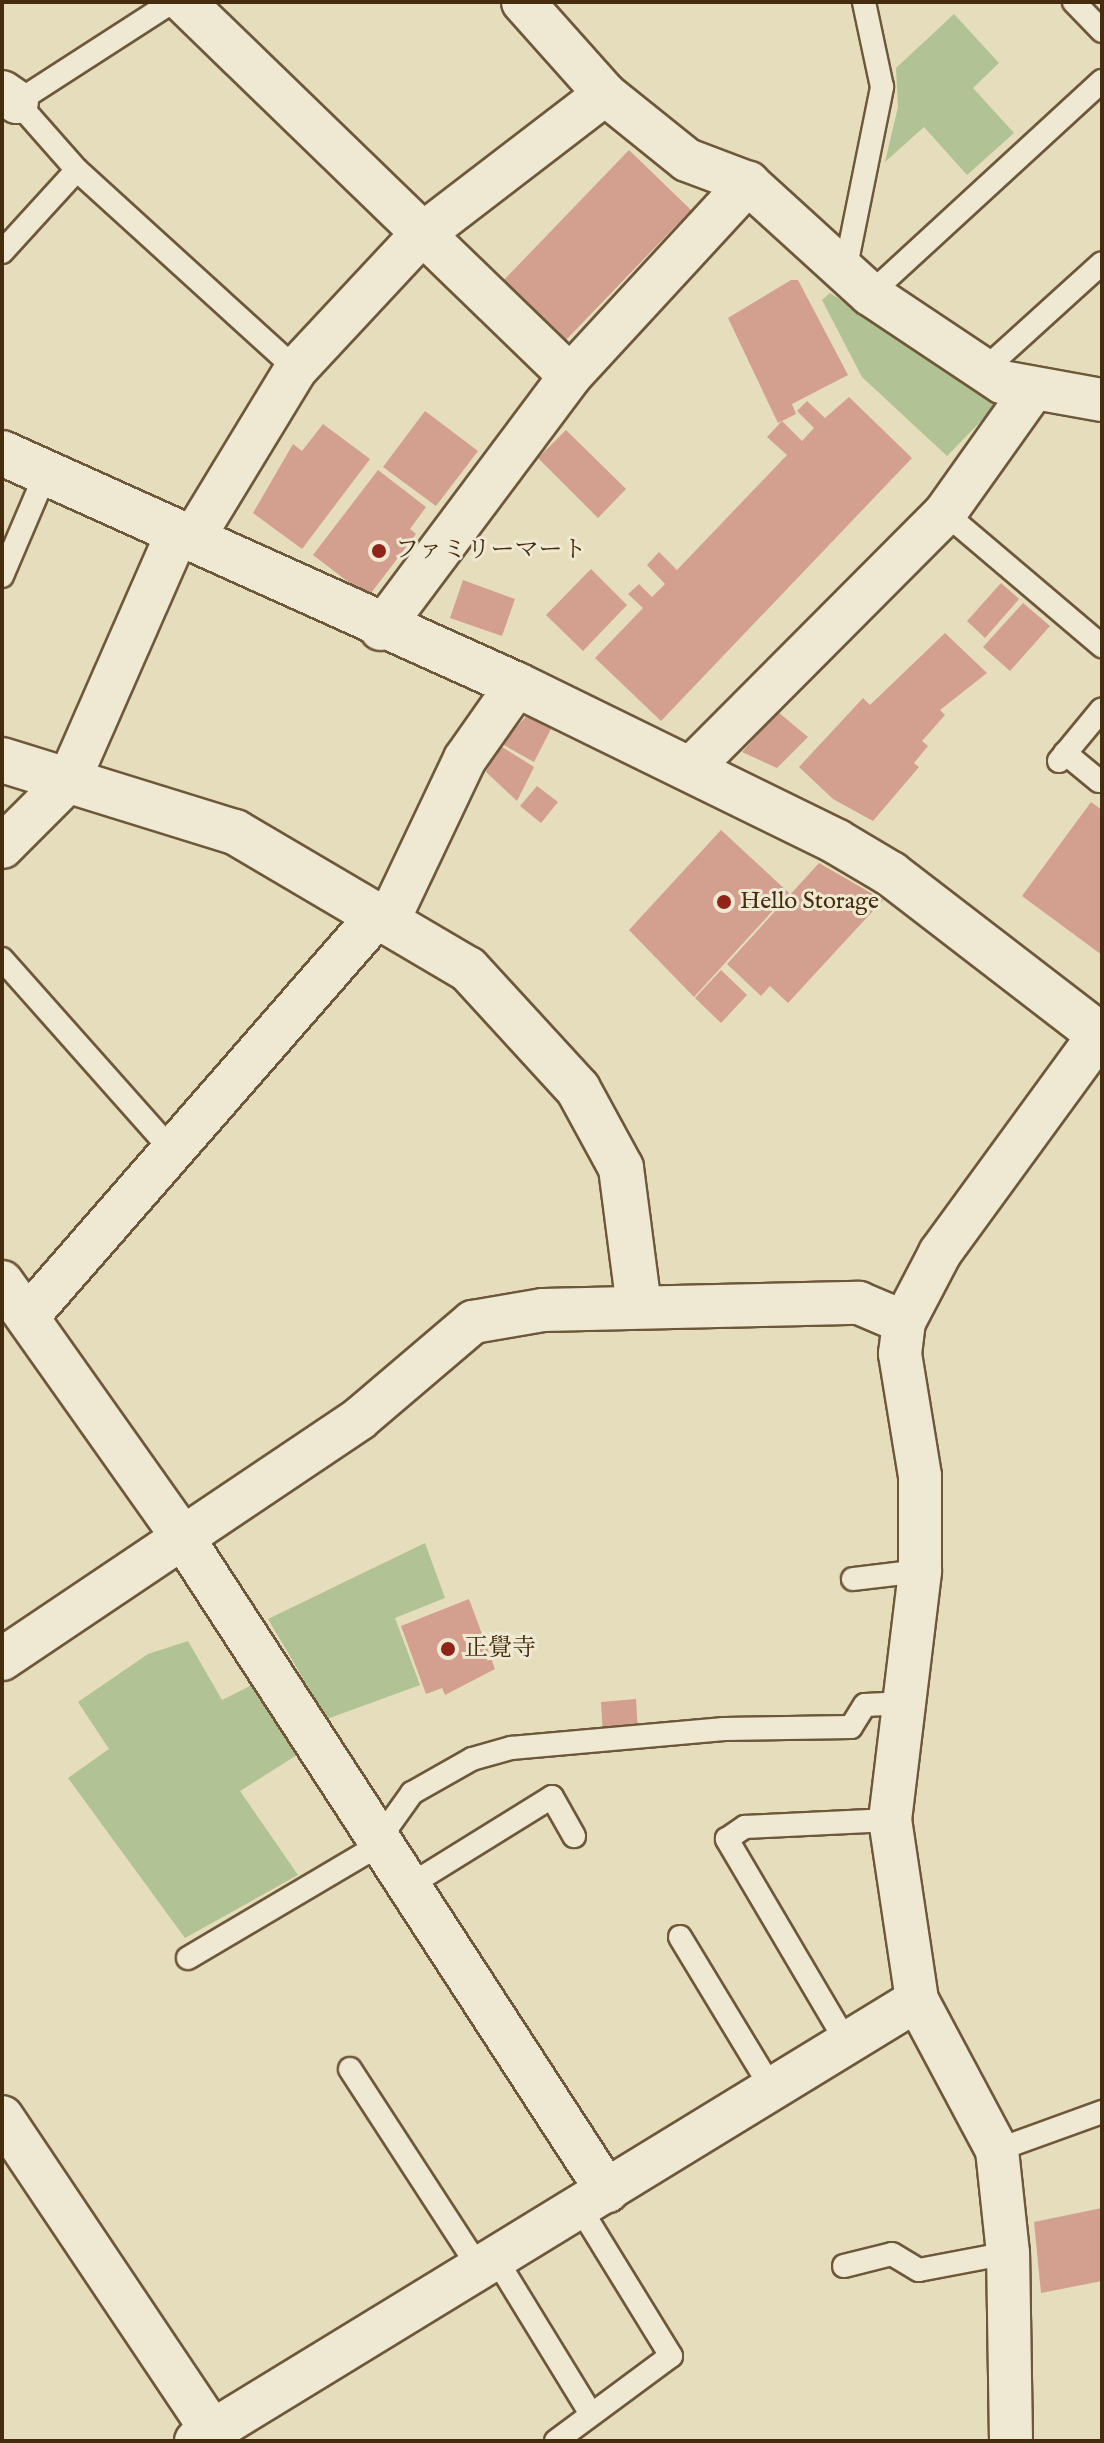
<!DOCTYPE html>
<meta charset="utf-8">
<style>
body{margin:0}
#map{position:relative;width:1104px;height:2443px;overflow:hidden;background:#e6ddbc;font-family:"IM FELL English","Noto Serif JP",serif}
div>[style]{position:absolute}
.green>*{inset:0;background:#b1c294}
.building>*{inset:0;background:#d39f8e}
.roads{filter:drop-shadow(2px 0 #6e583a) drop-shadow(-2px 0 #6e583a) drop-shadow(0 2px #6e583a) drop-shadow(0 -2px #6e583a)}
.lane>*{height:22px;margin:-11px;padding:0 11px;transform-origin:11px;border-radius:11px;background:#efe9d3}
.street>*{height:42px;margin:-21px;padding:0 21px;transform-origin:21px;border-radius:21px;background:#efe9d3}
.secondary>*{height:44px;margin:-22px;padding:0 22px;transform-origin:22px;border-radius:22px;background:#efe9d3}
.dots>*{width:22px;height:22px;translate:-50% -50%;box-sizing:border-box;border:4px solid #efe9d3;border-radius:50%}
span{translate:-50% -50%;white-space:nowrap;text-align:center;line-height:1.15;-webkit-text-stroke:6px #efe9d3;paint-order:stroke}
.poi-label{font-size:24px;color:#462c0e}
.left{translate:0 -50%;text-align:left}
.frame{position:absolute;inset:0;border:4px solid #462c0e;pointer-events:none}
</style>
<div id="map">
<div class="green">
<div style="clip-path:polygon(954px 14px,999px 63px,973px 88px,1014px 133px,967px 175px,924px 127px,885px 162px,898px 107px,896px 68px)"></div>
<div style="clip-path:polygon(830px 293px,988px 393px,997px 403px,994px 417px,984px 418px,947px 456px,862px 377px,822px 300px)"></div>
<div style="clip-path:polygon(425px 1543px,445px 1598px,395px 1618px,420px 1685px,327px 1719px,268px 1619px)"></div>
<div style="clip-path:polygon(188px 1641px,222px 1700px,252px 1685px,297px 1755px,240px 1791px,298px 1875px,185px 1938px,68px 1778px,109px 1749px,78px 1702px,148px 1654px)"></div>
</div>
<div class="building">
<div style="clip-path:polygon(629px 150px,691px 210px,565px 341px,503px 281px)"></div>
<div style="clip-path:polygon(791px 280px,798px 280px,848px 375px,792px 404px,796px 414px,778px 423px,728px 318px)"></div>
<div style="clip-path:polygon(849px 397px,912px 458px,661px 721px,595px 658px,643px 608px,628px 594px,639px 584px,652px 597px,665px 584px,647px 565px,659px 552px,677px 570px,787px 455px,767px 437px,782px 421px,802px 441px,814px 428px,797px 411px,807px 401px,825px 418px)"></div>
<div style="clip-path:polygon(425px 411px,478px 451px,436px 506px,383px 467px)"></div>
<div style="clip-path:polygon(323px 424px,370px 459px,302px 549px,253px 513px,293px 444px,302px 451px)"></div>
<div style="clip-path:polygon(566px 430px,626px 489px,598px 518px,538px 458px)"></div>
<div style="clip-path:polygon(378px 470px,426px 507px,410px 529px,416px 534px,368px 597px,313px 555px)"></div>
<div style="clip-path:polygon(591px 569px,627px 605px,583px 651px,546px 615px)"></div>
<div style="clip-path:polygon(463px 580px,515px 599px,502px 636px,450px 618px)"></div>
<div style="clip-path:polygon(1001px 583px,1019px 599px,985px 638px,967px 621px)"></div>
<div style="clip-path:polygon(1023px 603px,1050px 626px,1010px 671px,983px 647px)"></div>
<div style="clip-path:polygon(945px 633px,987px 673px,940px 710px,945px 715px,922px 741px,928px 746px,914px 763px,919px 767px,873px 821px,833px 799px,799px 767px,863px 698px,870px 705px)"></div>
<div style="clip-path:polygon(778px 712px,808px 737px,777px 768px,742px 752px)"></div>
<div style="clip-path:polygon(527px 715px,551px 729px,534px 762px,502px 744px)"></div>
<div style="clip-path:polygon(499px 745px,534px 767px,517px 801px,486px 772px)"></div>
<div style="clip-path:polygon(537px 786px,558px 802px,541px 823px,520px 806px)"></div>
<div style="clip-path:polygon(1091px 802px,1102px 810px,1102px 955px,1022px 896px)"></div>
<div style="clip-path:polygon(721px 830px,789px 893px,694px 997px,629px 930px)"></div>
<div style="clip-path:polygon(819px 863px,883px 900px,788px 1003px,770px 986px,761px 996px,727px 964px)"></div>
<div style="clip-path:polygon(721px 970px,747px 995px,721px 1023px,695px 998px)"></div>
<div style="clip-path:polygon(469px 1599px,495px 1669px,445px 1695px,442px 1688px,426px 1694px,401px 1626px)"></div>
<div style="clip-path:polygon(636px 1699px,638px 1733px,603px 1736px,601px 1702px)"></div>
<div style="clip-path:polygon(1102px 2208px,1102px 2281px,1041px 2293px,1034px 2222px)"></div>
</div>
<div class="roads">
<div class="lane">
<div style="left:172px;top:2px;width:184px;rotate:147.2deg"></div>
<div style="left:17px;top:102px;width:91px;rotate:48.6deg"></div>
<div style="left:77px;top:170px;width:296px;rotate:42.3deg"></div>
<div style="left:1074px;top:2px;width:40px;rotate:46deg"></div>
<div style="left:2px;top:252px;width:111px;rotate:-47.6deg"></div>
<div style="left:845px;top:271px;width:188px;rotate:-78.6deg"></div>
<div style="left:882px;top:87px;width:87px;rotate:-102deg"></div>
<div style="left:870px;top:294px;width:315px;rotate:-42.6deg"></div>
<div style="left:984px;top:370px;width:159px;rotate:-42.2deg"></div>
<div style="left:945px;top:513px;width:206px;rotate:40.3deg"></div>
<div style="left:2px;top:576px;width:112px;rotate:-66.9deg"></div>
<div style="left:1065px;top:753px;width:44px;rotate:39.5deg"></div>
<div style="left:1059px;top:761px;width:67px;rotate:-50.4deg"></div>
<div style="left:2px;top:959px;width:259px;rotate:48.4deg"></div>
<div style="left:853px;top:1579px;width:67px;rotate:-6.8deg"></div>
<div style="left:410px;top:1885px;width:167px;rotate:-31.8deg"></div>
<div style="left:552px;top:1797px;width:45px;rotate:60.6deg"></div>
<div style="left:680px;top:1937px;width:178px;rotate:58.8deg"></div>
<div style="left:188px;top:1958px;width:214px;rotate:-30.6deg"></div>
<div style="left:372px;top:1849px;width:69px;rotate:-54.5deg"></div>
<div style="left:412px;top:1793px;width:69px;rotate:-29.5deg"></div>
<div style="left:472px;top:1759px;width:41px;rotate:-15.8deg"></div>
<div style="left:511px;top:1748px;width:214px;rotate:-5.1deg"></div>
<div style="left:724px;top:1729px;width:127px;rotate:-0.9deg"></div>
<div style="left:851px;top:1727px;width:26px;rotate:-58deg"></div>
<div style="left:865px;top:1705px;width:35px;rotate:-3deg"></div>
<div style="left:847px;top:2043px;width:237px;rotate:-120.5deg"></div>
<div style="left:727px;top:1839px;width:22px;rotate:-34deg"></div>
<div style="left:745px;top:1827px;width:145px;rotate:-2.8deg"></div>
<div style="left:350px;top:2069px;width:239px;rotate:57deg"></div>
<div style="left:997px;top:2150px;width:112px;rotate:-19.9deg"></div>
<div style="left:496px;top:2259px;width:182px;rotate:58.5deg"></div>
<div style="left:844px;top:2266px;width:49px;rotate:-14deg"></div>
<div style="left:892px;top:2254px;width:31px;rotate:31deg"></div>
<div style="left:919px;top:2270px;width:91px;rotate:-10.8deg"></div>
<div style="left:556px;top:2441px;width:143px;rotate:-36.5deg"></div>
<div style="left:671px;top:2356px;width:174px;rotate:-121.6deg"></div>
</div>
<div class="street">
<div style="left:184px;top:2px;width:537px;rotate:44.1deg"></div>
<div style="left:523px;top:2px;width:123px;rotate:48.3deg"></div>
<div style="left:605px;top:94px;width:105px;rotate:38.8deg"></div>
<div style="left:687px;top:160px;width:65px;rotate:20.7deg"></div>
<div style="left:748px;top:183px;width:165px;rotate:42.3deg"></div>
<div style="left:870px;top:294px;width:159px;rotate:33.7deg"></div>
<div style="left:1002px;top:382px;width:102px;rotate:10.2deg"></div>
<div style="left:2px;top:92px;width:18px;rotate:34deg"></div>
<div style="left:192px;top:540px;width:200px;rotate:-58.7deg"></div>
<div style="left:296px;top:369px;width:182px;rotate:-47deg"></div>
<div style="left:420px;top:236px;width:233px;rotate:-37.5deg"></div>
<div style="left:381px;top:629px;width:316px;rotate:-53.2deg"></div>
<div style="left:570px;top:376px;width:263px;rotate:-47.3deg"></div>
<div style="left:690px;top:769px;width:361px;rotate:-45.1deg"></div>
<div style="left:945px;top:513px;width:152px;rotate:-54.6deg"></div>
<div style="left:2px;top:847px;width:95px;rotate:-45deg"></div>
<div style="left:69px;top:780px;width:269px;rotate:-66.3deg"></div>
<div style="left:388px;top:921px;width:179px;rotate:-64.6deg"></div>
<div style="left:465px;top:759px;width:90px;rotate:-54.9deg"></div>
<div style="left:2px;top:1282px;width:314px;rotate:54.7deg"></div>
<div style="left:183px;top:1538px;width:779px;rotate:57deg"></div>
<div style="left:28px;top:1316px;width:532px;rotate:-48.88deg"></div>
<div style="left:2px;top:1659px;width:430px;rotate:-33.9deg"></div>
<div style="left:359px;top:1419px;width:150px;rotate:-40.4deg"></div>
<div style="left:473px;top:1322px;width:71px;rotate:-9.7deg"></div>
<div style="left:543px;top:1310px;width:316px;rotate:-1.3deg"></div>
<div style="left:859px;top:1303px;width:49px;rotate:22.9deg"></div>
<div style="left:2px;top:2117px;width:390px;rotate:56.2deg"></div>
<div style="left:196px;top:2441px;width:845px;rotate:-31.45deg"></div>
<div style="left:1011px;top:2441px;width:188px;rotate:-90.9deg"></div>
<div style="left:1008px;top:2253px;width:104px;rotate:-96.1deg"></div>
<div style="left:997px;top:2150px;width:170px;rotate:-118.1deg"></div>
<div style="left:917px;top:2000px;width:182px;rotate:-98.5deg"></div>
<div style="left:890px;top:1820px;width:251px;rotate:-83.1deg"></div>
<div style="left:920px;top:1571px;width:95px;rotate:-90deg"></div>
<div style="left:920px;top:1476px;width:124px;rotate:-99.3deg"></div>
<div style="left:900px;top:1354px;width:32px;rotate:-83deg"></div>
<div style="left:904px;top:1322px;width:78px;rotate:-62.4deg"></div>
<div style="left:940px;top:1253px;width:275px;rotate:-53.9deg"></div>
</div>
<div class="secondary">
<div style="left:2px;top:453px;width:565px;rotate:24.25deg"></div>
<div style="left:517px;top:685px;width:356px;rotate:26.1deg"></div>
<div style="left:837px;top:842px;width:63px;rotate:30.7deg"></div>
<div style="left:891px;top:874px;width:264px;rotate:37.6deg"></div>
<div style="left:2px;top:760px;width:244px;rotate:17.2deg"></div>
<div style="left:235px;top:832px;width:270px;rotate:30.5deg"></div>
<div style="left:468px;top:969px;width:163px;rotate:47.5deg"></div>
<div style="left:578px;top:1089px;width:90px;rotate:61.4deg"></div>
<div style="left:621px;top:1168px;width:124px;rotate:82.6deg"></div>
</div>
</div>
<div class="dots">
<div style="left:379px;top:551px;background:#8f2418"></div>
<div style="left:724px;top:902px;background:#8f2418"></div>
<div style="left:448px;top:1649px;background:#8f2418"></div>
</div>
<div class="poi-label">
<span class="left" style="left:395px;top:551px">ファミリーマート</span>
<span class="left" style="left:740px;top:902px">Hello Storage</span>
<span class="left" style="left:464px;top:1649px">正覺寺</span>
</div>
<div class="frame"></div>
</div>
